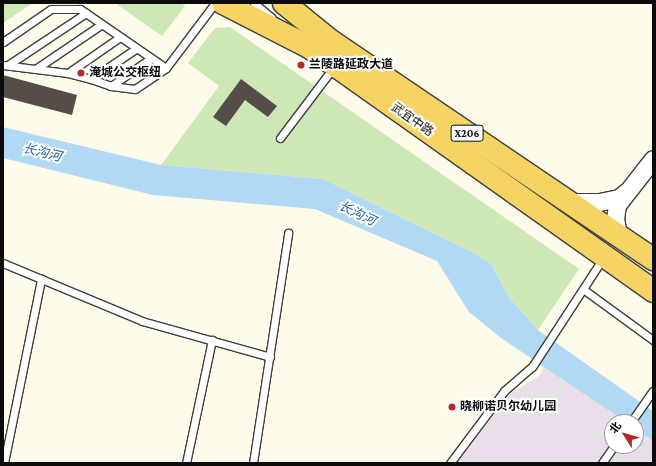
<!DOCTYPE html>
<meta charset="utf-8">
<style>
body{margin:0}
#map{position:relative;width:656px;height:466px;overflow:hidden;background:#fefbea;font-family:"Crimson Pro","Noto Sans SC",serif}
div>[style]{position:absolute}
.industrial>*{inset:0;background:#e9dfea}
.green>*{inset:0;background:#cee7b6}
.water>*{inset:0;background:#b1d9f4}
.building>*{inset:0;background:#544d48}
.roads{filter:drop-shadow(1px 0 #3e3e3e) drop-shadow(-1px 0 #3e3e3e) drop-shadow(0 1px #3e3e3e) drop-shadow(0 -1px #3e3e3e)}
.service>*{height:7px;margin:-3.5px;padding:0 3.5px;transform-origin:3.5px;border-radius:3.5px;background:#fff}
.tertiary>*{height:17px;margin:-8.5px;padding:0 8.5px;transform-origin:8.5px;border-radius:8.5px;background:#fff}
.primary>*{height:22px;margin:-11px;padding:0 11px;transform-origin:11px;border-radius:11px;background:#f5d464}
.dots>*{width:11px;height:11px;translate:-50% -50%;box-sizing:border-box;border:2px solid #fff;border-radius:50%}
span{translate:-50% -50%;white-space:nowrap;text-align:center;line-height:1.15;-webkit-text-stroke:4px #fff;paint-order:stroke}
.shield-label span{padding:1px 3px;background:#fff;border:1px solid;border-radius:3px;-webkit-text-stroke-width:0}
.shield-label{font-size:11px;color:#0b0b0b;font-weight:700}
.poi-label{font-size:12px;color:#0b0b0b;font-weight:700}
.left{translate:0 -50%;text-align:left}
.street-label{font-size:12px;color:#0b0b0b}
.water-label{font-size:13px;color:#195e99;font-style:italic}
.frame{position:absolute;inset:0;border:4px solid #0b0b0b;pointer-events:none}
.north{position:absolute;left:604px;top:414px;width:40px;height:40px;box-sizing:border-box;background:#fff;border:1px solid #9d9d9d;border-radius:50%;rotate:307deg;font-size:11px;font-weight:700;line-height:16px;text-align:center;color:#0b0b0b}
.north::after{content:'';display:block;margin:auto;width:14px;height:18px;background:#b7282c;clip-path:polygon(50% 0,100% 100%,50% 72%,0 100%)}
</style>
<div id="map">
<div class="industrial">
<div style="clip-path:polygon(545px 366px,626px 422px,612px 422px,612px 446px,636px 446px,636px 429px,653px 441px,653px 463px,457px 463px,511px 393px,539px 376px)"></div>
</div>
<div class="green">
<div style="clip-path:polygon(3px 3px,33px 3px,3px 23px)"></div>
<div style="clip-path:polygon(115px 3px,181px 3px,185px 6px,162px 36px)"></div>
<div style="clip-path:polygon(230px 27px,579px 269px,538px 330px,508px 296px,492px 265px,476px 254px,323px 179px,161px 165px,219px 86px,188px 63px,215px 28px)"></div>
</div>
<div class="water">
<div style="clip-path:polygon(3px 127px,161px 165px,323px 179px,476px 254px,492px 265px,508px 296px,538px 330px,653px 411px,653px 441px,636px 429px,636px 422px,626px 422px,501px 338px,469px 312px,437px 261px,315px 209px,153px 195px,3px 158px)"></div>
</div>
<div class="building">
<div style="clip-path:polygon(3px 75px,77px 95px,72px 115px,3px 97px)"></div>
<div style="clip-path:polygon(241px 79px,277px 106px,268px 117px,245px 100px,226px 126px,213px 117px)"></div>
</div>
<div class="roads">
<div class="service">
<div style="left:254px;top:3px;width:23px;rotate:40deg"></div>
<div style="left:3px;top:42px;width:58px;rotate:-34.5deg"></div>
<div style="left:51px;top:9px;width:29px"></div>
<div style="left:80px;top:9px;width:104px;rotate:34.5deg"></div>
<div style="left:3px;top:65px;width:65px;rotate:7deg"></div>
<div style="left:68px;top:73px;width:63px;rotate:-34.7deg"></div>
<div style="left:8px;top:65px;width:94px;rotate:-33.7deg"></div>
<div style="left:37px;top:68px;width:78px;rotate:-34.1deg"></div>
<div style="left:68px;top:73px;width:24px;rotate:15deg"></div>
<div style="left:91px;top:79px;width:55px;rotate:-34deg"></div>
<div style="left:91px;top:79px;width:21px;rotate:19deg"></div>
<div style="left:111px;top:86px;width:49px;rotate:-35deg"></div>
<div style="left:111px;top:86px;width:24px;rotate:7deg"></div>
<div style="left:135px;top:89px;width:37px;rotate:-34deg"></div>
<div style="left:166px;top:68px;width:81px;rotate:-53deg"></div>
<div style="left:280px;top:138px;width:88px;rotate:-52.9deg"></div>
<div style="left:3px;top:263px;width:151px;rotate:22.6deg"></div>
<div style="left:142px;top:321px;width:133px;rotate:15.7deg"></div>
<div style="left:583px;top:289px;width:87px;rotate:36.1deg"></div>
<div style="left:631px;top:422px;width:38px;rotate:-55deg"></div>
<div style="left:4px;top:463px;width:188px;rotate:-78.6deg"></div>
<div style="left:186px;top:463px;width:126px;rotate:-78.1deg"></div>
<div style="left:253px;top:463px;width:233px;rotate:-81.3deg"></div>
<div style="left:450px;top:463px;width:90px;rotate:-53.1deg"></div>
<div style="left:504px;top:391px;width:37px;rotate:-41deg"></div>
<div style="left:532px;top:367px;width:130px;rotate:-56.9deg"></div>
<div style="left:602px;top:463px;width:21px;rotate:-55deg"></div>
</div>
<div class="tertiary">
<div style="left:571px;top:202px;width:28px"></div>
<div style="left:599px;top:202px;width:20px;rotate:-11deg"></div>
<div style="left:619px;top:198px;width:9px;rotate:-41deg"></div>
<div style="left:618px;top:234px;width:15px;rotate:-101deg"></div>
<div style="left:615px;top:219px;width:14px;rotate:-82deg"></div>
<div style="left:617px;top:205px;width:58px;rotate:-52deg"></div>
</div>
<div class="primary">
<div style="left:223px;top:3px;width:97px;rotate:27.1deg"></div>
<div style="left:309px;top:47px;width:422px;rotate:35.3deg"></div>
<div style="left:284px;top:3px;width:60px;rotate:39deg"></div>
<div style="left:331px;top:41px;width:389px;rotate:34.1deg"></div>
</div>
</div>
<div class="dots">
<div style="left:301px;top:65px;background:#b7282c"></div>
<div style="left:81px;top:73px;background:#b7282c"></div>
<div style="left:452px;top:407px;background:#b7282c"></div>
</div>
<div class="shield-label">
<span style="left:467px;top:133px">X206</span>
</div>
<div class="poi-label">
<span class="left" style="left:309px;top:65px">兰陵路延政大道</span>
<span class="left" style="left:89px;top:73px">淹城公交枢纽</span>
<span class="left" style="left:460px;top:407px">晓柳诺贝尔幼儿园</span>
</div>
<div class="street-label">
<span style="left:412px;top:120px;rotate:35deg">武宜中路</span>
</div>
<div class="water-label">
<span style="left:42px;top:153px;rotate:14deg">长沟河</span>
<span style="left:357px;top:214px;rotate:26deg">长沟河</span>
</div>
<div class="frame"></div>
<div class="north">北</div>
</div>
